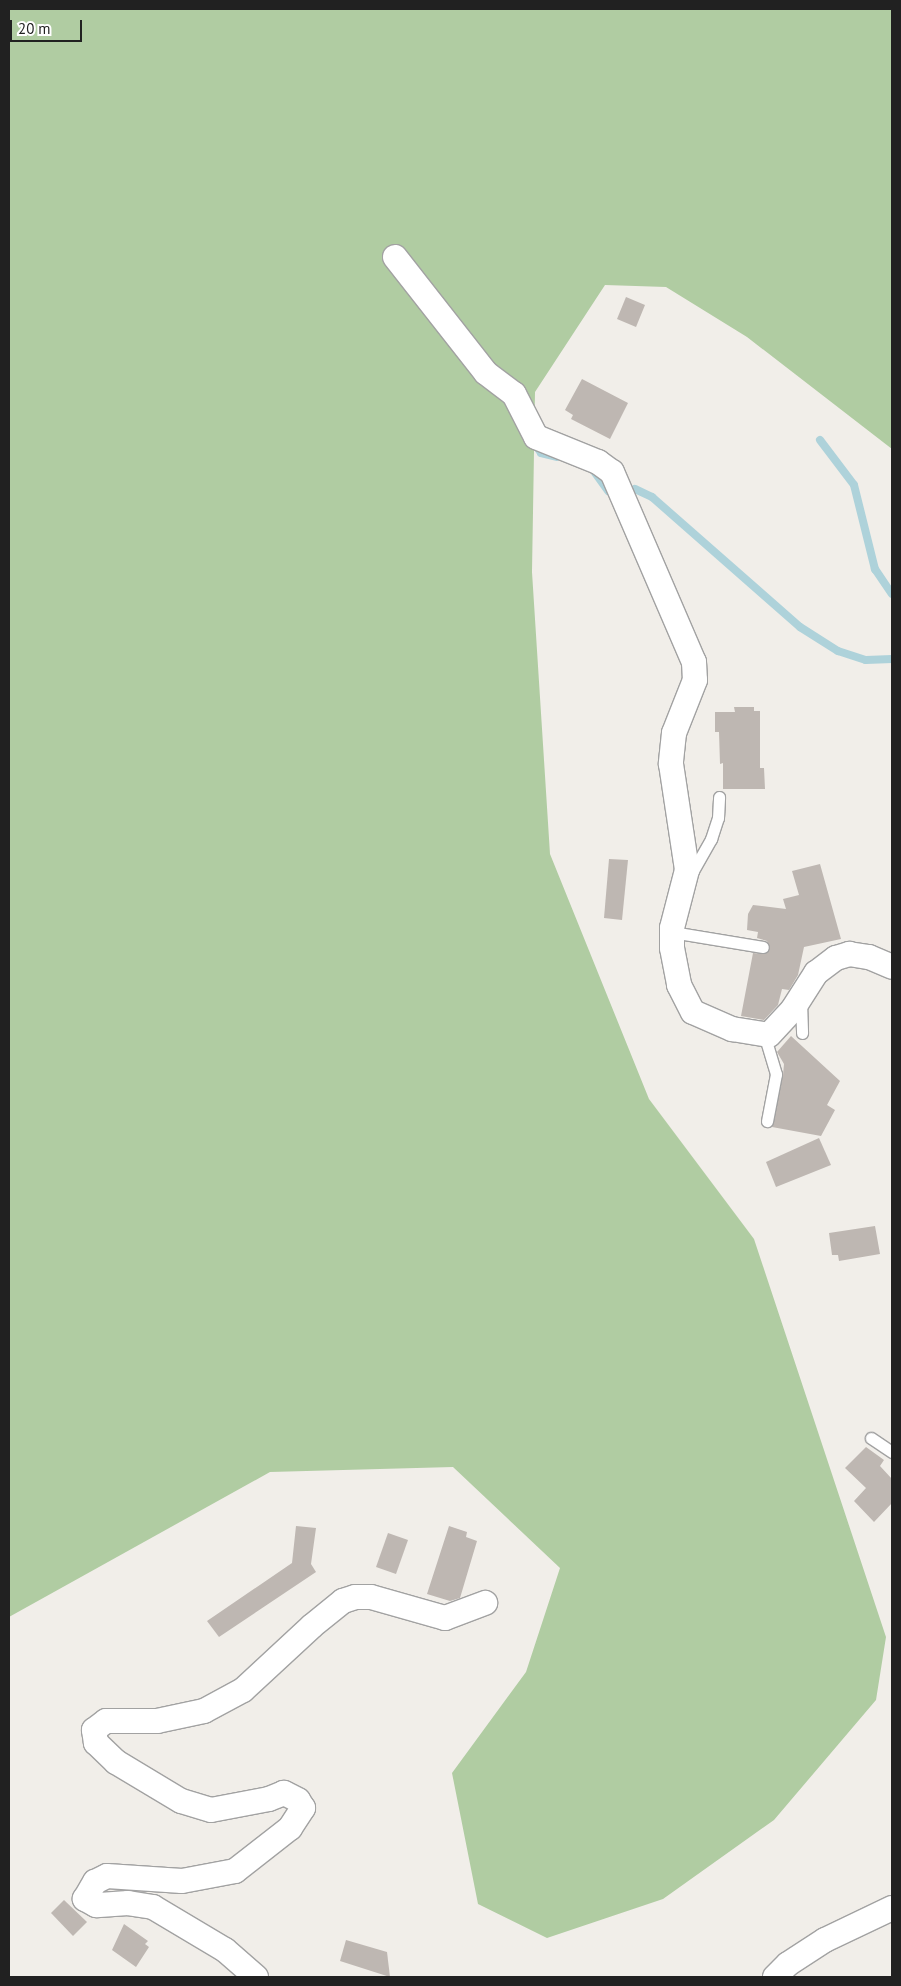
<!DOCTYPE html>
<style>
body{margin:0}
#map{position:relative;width:901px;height:1986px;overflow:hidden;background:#f1eee9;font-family:"PT Sans",sans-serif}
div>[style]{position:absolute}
.forest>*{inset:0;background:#b0cca2}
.stream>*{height:8px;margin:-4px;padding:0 4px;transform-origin:4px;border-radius:4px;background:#aed2da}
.building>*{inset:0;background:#beb7b2}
.roads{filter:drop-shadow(1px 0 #a2a2a2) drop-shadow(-1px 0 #a2a2a2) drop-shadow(0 1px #a2a2a2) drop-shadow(0 -1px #a2a2a2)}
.lane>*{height:11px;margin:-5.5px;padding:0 5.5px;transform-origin:5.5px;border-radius:5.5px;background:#fff}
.street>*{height:24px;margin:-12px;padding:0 12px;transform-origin:12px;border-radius:12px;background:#fff}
span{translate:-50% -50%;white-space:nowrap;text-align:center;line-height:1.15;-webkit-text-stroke:5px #fff;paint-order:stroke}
.frame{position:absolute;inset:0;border:10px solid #212121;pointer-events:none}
.scale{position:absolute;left:10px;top:20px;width:72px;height:22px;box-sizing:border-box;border:2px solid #212121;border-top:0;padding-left:6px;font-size:15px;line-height:18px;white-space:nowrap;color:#212121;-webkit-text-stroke:4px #fff;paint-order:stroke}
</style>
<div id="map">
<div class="forest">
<div style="clip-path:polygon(9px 9px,892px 9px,892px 449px,747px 337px,666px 287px,605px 285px,535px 392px,532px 572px,550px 854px,649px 1099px,754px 1239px,886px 1637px,876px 1700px,774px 1820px,663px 1899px,547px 1938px,478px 1904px,452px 1773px,526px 1672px,560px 1568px,453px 1467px,270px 1472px,9px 1617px)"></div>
</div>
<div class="stream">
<div style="left:820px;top:440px;width:56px;rotate:52.9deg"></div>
<div style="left:854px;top:485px;width:87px;rotate:76deg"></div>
<div style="left:875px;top:569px;width:30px;rotate:56deg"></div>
<div style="left:537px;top:447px;width:7px;rotate:56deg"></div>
<div style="left:541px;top:453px;width:16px;rotate:14deg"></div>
<div style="left:593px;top:470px;width:26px;rotate:54deg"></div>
<div style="left:635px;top:489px;width:19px;rotate:25deg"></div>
<div style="left:652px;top:497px;width:197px;rotate:41.3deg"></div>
<div style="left:800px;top:627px;width:45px;rotate:32.3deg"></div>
<div style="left:838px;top:651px;width:29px;rotate:18deg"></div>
<div style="left:866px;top:660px;width:26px;rotate:-2deg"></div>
</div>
<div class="building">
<div style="clip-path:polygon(626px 297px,645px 305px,636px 327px,617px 319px)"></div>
<div style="clip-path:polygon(582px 379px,628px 403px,610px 439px,571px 419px,573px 415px,565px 410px)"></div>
<div style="clip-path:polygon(734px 707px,754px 707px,754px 711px,760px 711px,760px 768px,764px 768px,765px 789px,723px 789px,723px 763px,720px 764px,719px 732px,715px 732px,715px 712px,735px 712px)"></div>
<div style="clip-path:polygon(609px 859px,628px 860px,622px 920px,604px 918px)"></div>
<div style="clip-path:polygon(820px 864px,841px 939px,804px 947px,798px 975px,789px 990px,782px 989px,778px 1005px,764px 1020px,741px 1016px,753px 953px,765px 954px,770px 948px,767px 941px,757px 938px,758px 932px,747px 930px,748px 914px,753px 905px,786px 909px,783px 899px,799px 895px,792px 871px)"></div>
<div style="clip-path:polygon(791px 1036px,840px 1081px,827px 1105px,835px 1110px,821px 1136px,772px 1127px,783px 1075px,784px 1064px,777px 1052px)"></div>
<div style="clip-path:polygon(819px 1138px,831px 1165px,776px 1187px,766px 1162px)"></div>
<div style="clip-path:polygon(875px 1226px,880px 1254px,839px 1261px,838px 1255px,832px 1255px,829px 1233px)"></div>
<div style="clip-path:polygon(866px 1447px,884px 1460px,880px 1466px,892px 1479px,892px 1503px,874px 1522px,854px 1501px,866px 1488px,845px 1468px)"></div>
<div style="clip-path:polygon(296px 1526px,316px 1528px,311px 1564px,316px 1572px,219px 1637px,207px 1621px,292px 1563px)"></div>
<div style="clip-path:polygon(449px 1526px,467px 1532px,466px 1537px,477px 1541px,460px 1598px,450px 1601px,427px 1594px)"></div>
<div style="clip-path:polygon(388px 1533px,408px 1540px,396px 1574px,376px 1567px)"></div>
<div style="clip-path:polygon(64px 1900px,87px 1922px,73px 1936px,51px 1913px)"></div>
<div style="clip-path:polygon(124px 1924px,148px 1941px,145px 1944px,149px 1947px,136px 1967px,112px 1950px)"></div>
<div style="clip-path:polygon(346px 1940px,387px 1952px,390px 1977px,340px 1961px)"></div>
</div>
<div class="roads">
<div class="lane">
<div style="left:690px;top:876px;width:43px;rotate:-60.4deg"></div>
<div style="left:711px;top:839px;width:22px;rotate:-72deg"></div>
<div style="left:718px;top:818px;width:21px;rotate:-87deg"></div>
<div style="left:672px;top:932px;width:92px;rotate:9.4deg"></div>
<div style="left:801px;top:1002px;width:31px;rotate:88deg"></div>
<div style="left:764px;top:1034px;width:42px;rotate:73.3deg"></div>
<div style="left:776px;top:1074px;width:48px;rotate:100.8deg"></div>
<div style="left:871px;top:1438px;width:25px;rotate:34deg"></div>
</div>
<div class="street">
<div style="left:395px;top:257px;width:147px;rotate:51.9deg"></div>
<div style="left:486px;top:373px;width:35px;rotate:37deg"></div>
<div style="left:514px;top:394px;width:48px;rotate:62.9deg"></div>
<div style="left:536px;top:437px;width:67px;rotate:22deg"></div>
<div style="left:598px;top:462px;width:17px;rotate:36deg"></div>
<div style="left:612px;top:472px;width:207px;rotate:66.7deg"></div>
<div style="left:694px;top:662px;width:18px;rotate:87deg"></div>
<div style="left:695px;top:680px;width:57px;rotate:111.6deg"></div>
<div style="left:674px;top:733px;width:31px;rotate:96deg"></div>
<div style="left:671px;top:764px;width:107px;rotate:81.4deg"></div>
<div style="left:687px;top:870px;width:60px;rotate:104.5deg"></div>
<div style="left:672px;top:928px;width:20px;rotate:90deg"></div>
<div style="left:672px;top:948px;width:38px;rotate:79deg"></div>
<div style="left:679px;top:985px;width:30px;rotate:63deg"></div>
<div style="left:693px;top:1012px;width:43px;rotate:23.6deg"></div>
<div style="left:732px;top:1029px;width:37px;rotate:9deg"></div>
<div style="left:769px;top:1035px;width:35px;rotate:-47deg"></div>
<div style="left:793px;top:1009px;width:43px;rotate:-57.4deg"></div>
<div style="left:816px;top:973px;width:25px;rotate:-37deg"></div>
<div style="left:836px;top:958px;width:14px;rotate:-17deg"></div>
<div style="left:849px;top:954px;width:20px;rotate:9deg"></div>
<div style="left:869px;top:957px;width:25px;rotate:23deg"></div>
<div style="left:256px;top:1977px;width:41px;rotate:-138.9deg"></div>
<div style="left:225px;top:1950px;width:84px;rotate:-149.2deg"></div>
<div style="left:153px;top:1907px;width:25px;rotate:-171deg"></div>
<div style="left:128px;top:1903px;width:32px;rotate:176deg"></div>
<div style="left:96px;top:1905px;width:13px;rotate:-151deg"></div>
<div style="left:85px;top:1899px;width:20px;rotate:-60deg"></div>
<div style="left:95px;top:1882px;width:13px;rotate:-27deg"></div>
<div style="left:107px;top:1876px;width:75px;rotate:3.8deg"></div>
<div style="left:182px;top:1881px;width:54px;rotate:-10.7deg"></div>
<div style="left:235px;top:1871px;width:70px;rotate:-38deg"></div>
<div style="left:290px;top:1828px;width:24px;rotate:-57deg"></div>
<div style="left:303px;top:1808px;width:9px;rotate:-122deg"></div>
<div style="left:298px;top:1800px;width:16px;rotate:-153deg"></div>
<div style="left:284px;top:1793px;width:16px;rotate:158deg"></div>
<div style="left:269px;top:1799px;width:59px;rotate:169.3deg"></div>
<div style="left:211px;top:1810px;width:31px;rotate:-163deg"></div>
<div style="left:181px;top:1801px;width:76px;rotate:-149deg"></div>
<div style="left:116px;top:1762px;width:28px;rotate:-136deg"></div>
<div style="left:96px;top:1743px;width:13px;rotate:-99deg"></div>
<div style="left:94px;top:1730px;width:15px;rotate:-37deg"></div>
<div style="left:106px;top:1721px;width:51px"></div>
<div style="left:157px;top:1721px;width:48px;rotate:-12deg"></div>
<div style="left:204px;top:1711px;width:44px;rotate:-28.3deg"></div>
<div style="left:243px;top:1690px;width:94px;rotate:-42.8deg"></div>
<div style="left:312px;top:1626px;width:40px;rotate:-39deg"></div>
<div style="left:343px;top:1601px;width:13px;rotate:-18deg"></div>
<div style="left:355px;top:1597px;width:16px"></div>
<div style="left:371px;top:1597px;width:77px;rotate:15.8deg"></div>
<div style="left:445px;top:1618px;width:43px;rotate:-20.6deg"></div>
<div style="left:775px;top:1977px;width:18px;rotate:-45deg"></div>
<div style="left:788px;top:1964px;width:44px;rotate:-33deg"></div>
<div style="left:825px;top:1940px;width:74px;rotate:-25.5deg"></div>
</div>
</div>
<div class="frame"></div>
<div class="scale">20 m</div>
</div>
